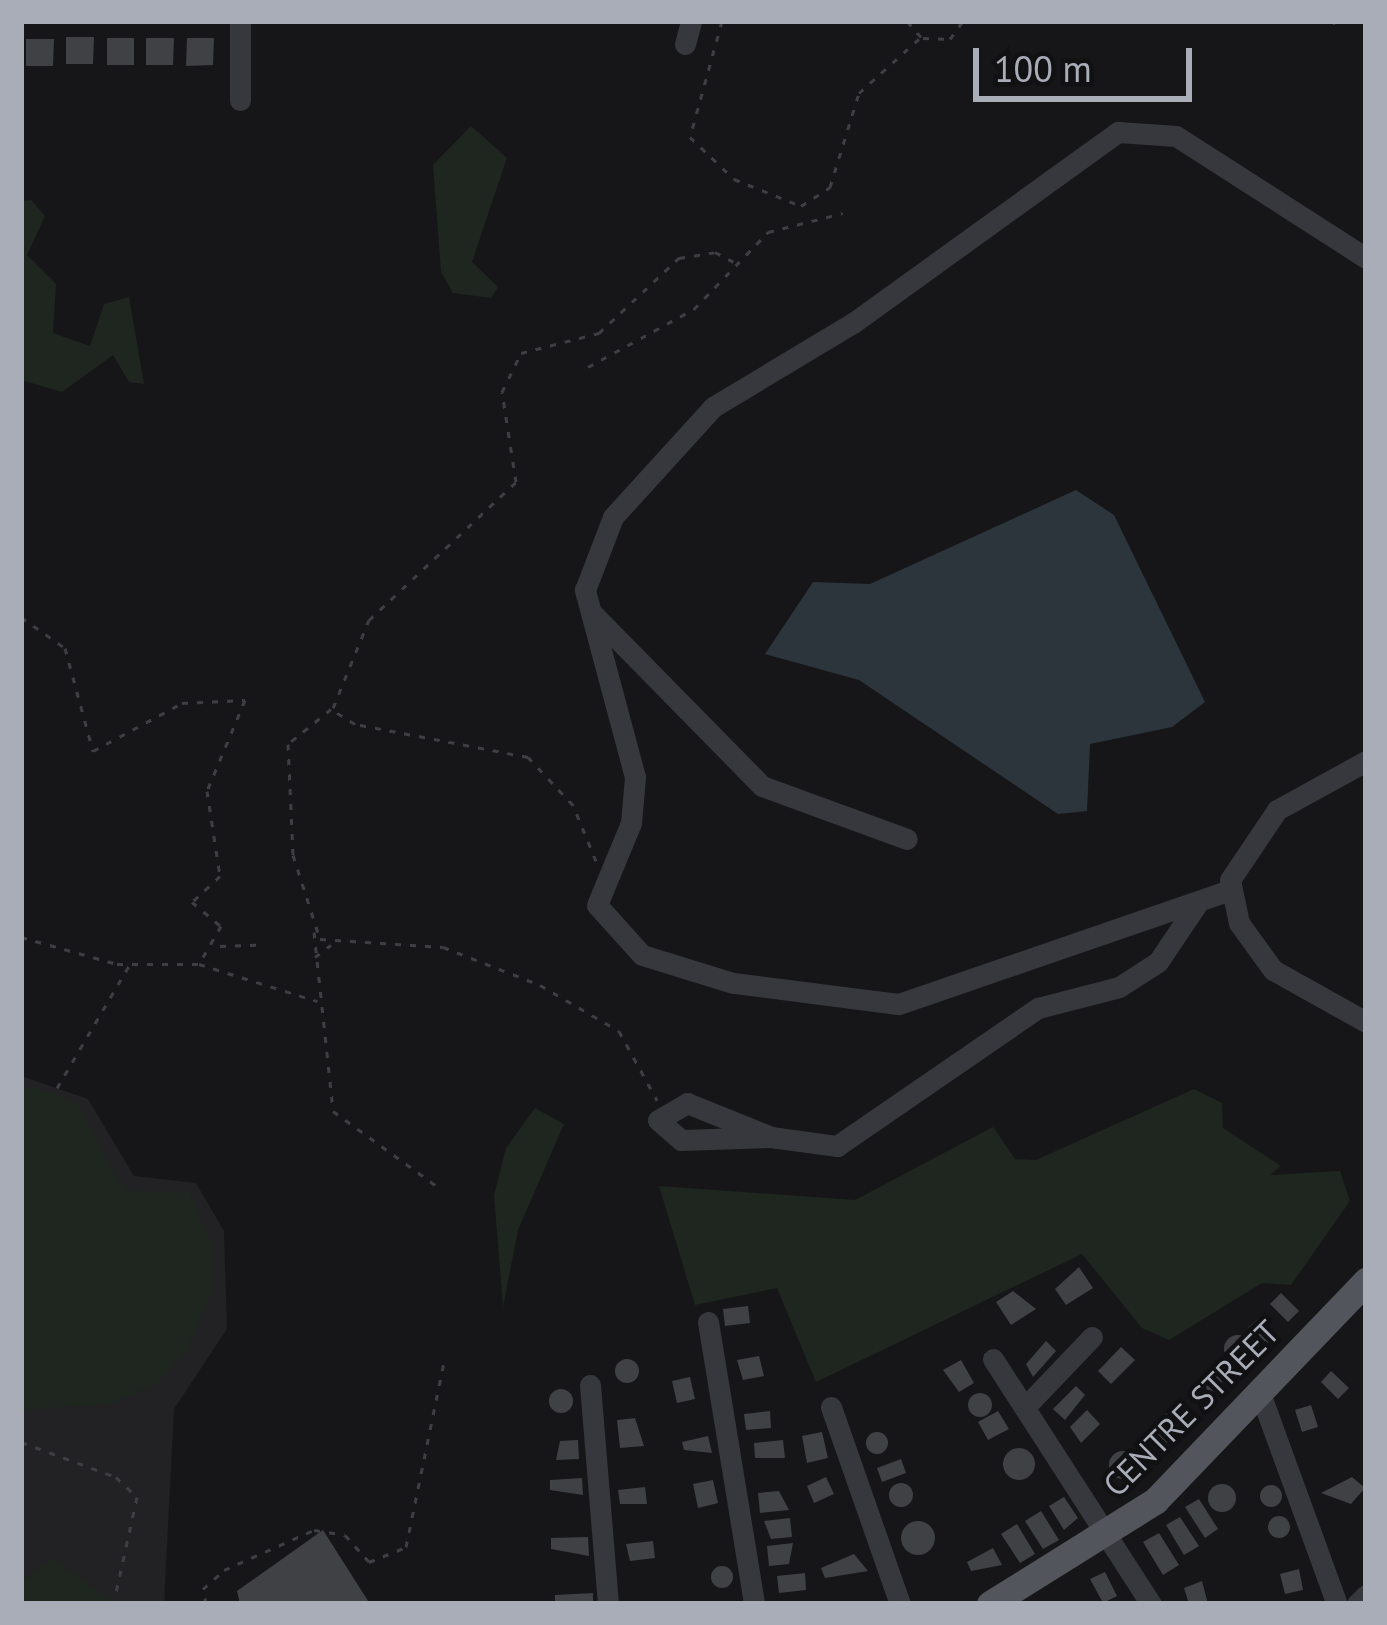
<!DOCTYPE html>
<style>
body{margin:0}
#map{position:relative;width:1387px;height:1625px;overflow:hidden;background:#161618;font-family:"PT Sans",sans-serif}
div>[style]{position:absolute}
.built>*{inset:0;background:#222225}
.green>*{inset:0;background:#1e261f}
.water>*{inset:0;background:#2c353c}
.building>*{inset:0;background:#404145}
.round{border-radius:50%}
.path>*{height:3px;margin-top:-1.5px;transform-origin:0;background:repeating-linear-gradient(90deg,#3d3f44 0 6px,transparent 0 15px)}
.minor>*{height:21px;margin:-10.5px;padding:0 10.5px;transform-origin:10.5px;border-radius:10.5px;background:#37383d}
.major>*{height:27px;margin:-13.5px;padding:0 13.5px;transform-origin:13.5px;border-radius:13.5px;background:#53555c}
span{translate:-50% -50%;white-space:nowrap;text-align:center;line-height:1.15;-webkit-text-stroke:9px #111113;paint-order:stroke}
.street-label{font-size:33px;color:#a8adb8}
.frame{position:absolute;inset:0;border:24px solid #a8adb8;pointer-events:none}
.scale{position:absolute;left:973px;top:48px;width:219px;height:54px;box-sizing:border-box;border:6px solid #a8adb8;border-top:0;padding-left:15px;font-size:36px;line-height:42px;white-space:nowrap;color:#a8adb8;-webkit-text-stroke:9px #111113;paint-order:stroke}
</style>
<div id="map">
<div class="built">
<div style="clip-path:polygon(21px 1076px,88px 1099px,134px 1176px,196px 1183px,224px 1231px,227px 1329px,174px 1409px,164px 1604px,21px 1604px)"></div>
</div>
<div class="green">
<div style="clip-path:polygon(471px 126px,507px 158px,472px 262px,498px 287px,491px 298px,453px 293px,441px 272px,433px 165px)"></div>
<div style="clip-path:polygon(31px 200px,45px 216px,27px 255px,56px 284px,53px 333px,90px 346px,104px 304px,129px 297px,144px 384px,129px 382px,113px 355px,62px 392px,21px 380px,21px 201px)"></div>
<div style="clip-path:polygon(34px 1086px,78px 1104px,124px 1191px,189px 1192px,211px 1242px,211px 1294px,188px 1347px,157px 1384px,110px 1404px,21px 1410px,21px 1091px)"></div>
<div style="clip-path:polygon(1194px 1089px,1222px 1103px,1223px 1128px,1281px 1166px,1270px 1175px,1340px 1171px,1350px 1201px,1291px 1285px,1262px 1283px,1169px 1340px,1142px 1328px,1082px 1254px,816px 1382px,777px 1288px,695px 1305px,659px 1186px,855px 1200px,993px 1127px,1015px 1159px,1036px 1160px)"></div>
<div style="clip-path:polygon(535px 1108px,564px 1124px,518px 1230px,503px 1307px,494px 1195px,506px 1148px)"></div>
<div style="clip-path:polygon(52px 1558px,117px 1604px,21px 1604px,21px 1582px)"></div>
</div>
<div class="water">
<div style="clip-path:polygon(1076px 490px,1114px 515px,1205px 702px,1172px 727px,1090px 744px,1087px 811px,1058px 814px,859px 680px,765px 654px,813px 582px,870px 584px)"></div>
</div>
<div class="building">
<div style="clip-path:polygon(66px 37px,94px 37px,93px 64px,66px 64px)"></div>
<div style="clip-path:polygon(107px 38px,134px 38px,134px 65px,107px 65px)"></div>
<div style="clip-path:polygon(146px 38px,174px 38px,173px 65px,146px 65px)"></div>
<div style="clip-path:polygon(187px 38px,214px 38px,213px 65px,186px 66px)"></div>
<div style="clip-path:polygon(26px 39px,54px 39px,53px 66px,26px 66px)"></div>
<div style="clip-path:polygon(1079px 1267px,1093px 1288px,1066px 1305px,1055px 1289px)"></div>
<div style="clip-path:polygon(1013px 1291px,1036px 1309px,1011px 1325px,996px 1302px)"></div>
<div style="clip-path:polygon(1281px 1293px,1299px 1311px,1288px 1322px,1270px 1304px)"></div>
<div style="clip-path:polygon(748px 1306px,750px 1323px,725px 1326px,723px 1309px)"></div>
<div style="clip-path:polygon(1259px 1318px,1276px 1335px,1265px 1346px,1248px 1328px)"></div>
<div class="round" style="left:1224px;top:1335px;width:28px;height:28px"></div>
<div style="clip-path:polygon(1046px 1341px,1056px 1351px,1033px 1377px,1026px 1364px)"></div>
<div style="clip-path:polygon(1121px 1347px,1135px 1360px,1111px 1384px,1098px 1371px)"></div>
<div style="clip-path:polygon(759px 1356px,764px 1376px,743px 1380px,737px 1360px)"></div>
<div class="round" style="left:615px;top:1359px;width:24px;height:24px"></div>
<div style="clip-path:polygon(961px 1360px,974px 1383px,959px 1392px,943px 1370px)"></div>
<div style="clip-path:polygon(1210px 1368px,1223px 1381px,1206px 1400px,1192px 1387px)"></div>
<div style="clip-path:polygon(1331px 1371px,1349px 1388px,1338px 1399px,1321px 1382px)"></div>
<div style="clip-path:polygon(690px 1377px,695px 1399px,677px 1403px,672px 1381px)"></div>
<div style="clip-path:polygon(1076px 1386px,1085px 1395px,1065px 1420px,1053px 1409px)"></div>
<div class="round" style="left:549px;top:1389px;width:24px;height:24px"></div>
<div class="round" style="left:968px;top:1393px;width:24px;height:24px"></div>
<div style="clip-path:polygon(1311px 1405px,1318px 1427px,1302px 1432px,1295px 1410px)"></div>
<div style="clip-path:polygon(1171px 1408px,1186px 1422px,1167px 1443px,1152px 1430px)"></div>
<div style="clip-path:polygon(1087px 1410px,1100px 1424px,1081px 1443px,1070px 1427px)"></div>
<div style="clip-path:polygon(770px 1411px,771px 1428px,746px 1430px,744px 1414px)"></div>
<div style="clip-path:polygon(998px 1411px,1009px 1429px,988px 1440px,978px 1422px)"></div>
<div style="clip-path:polygon(635px 1418px,644px 1446px,620px 1448px,617px 1420px)"></div>
<div class="round" style="left:866px;top:1432px;width:22px;height:22px"></div>
<div style="clip-path:polygon(822px 1432px,828px 1458px,807px 1463px,802px 1436px)"></div>
<div style="clip-path:polygon(708px 1436px,712px 1453px,684px 1450px,682px 1442px)"></div>
<div style="clip-path:polygon(578px 1440px,579px 1459px,556px 1460px,560px 1441px)"></div>
<div style="clip-path:polygon(783px 1440px,785px 1458px,755px 1458px,754px 1443px)"></div>
<div class="round" style="left:1003px;top:1448px;width:32px;height:32px"></div>
<div class="round" style="left:1109px;top:1451px;width:28px;height:28px"></div>
<div style="clip-path:polygon(901px 1459px,906px 1473px,882px 1482px,877px 1468px)"></div>
<div style="clip-path:polygon(826px 1477px,834px 1494px,814px 1503px,807px 1486px)"></div>
<div style="clip-path:polygon(1352px 1477px,1365px 1488px,1351px 1504px,1321px 1493px)"></div>
<div style="clip-path:polygon(582px 1478px,583px 1495px,550px 1490px,550px 1480px)"></div>
<div style="clip-path:polygon(713px 1480px,718px 1503px,698px 1508px,693px 1484px)"></div>
<div class="round" style="left:889px;top:1483px;width:24px;height:24px"></div>
<div class="round" style="left:1208px;top:1484px;width:28px;height:28px"></div>
<div class="round" style="left:1260px;top:1485px;width:22px;height:22px"></div>
<div style="clip-path:polygon(645px 1487px,647px 1504px,620px 1504px,618px 1490px)"></div>
<div style="clip-path:polygon(779px 1491px,789px 1510px,760px 1513px,758px 1493px)"></div>
<div style="clip-path:polygon(1064px 1497px,1078px 1518px,1064px 1530px,1049px 1506px)"></div>
<div style="clip-path:polygon(1199px 1499px,1218px 1529px,1205px 1538px,1185px 1507px)"></div>
<div style="clip-path:polygon(1041px 1511px,1059px 1540px,1043px 1549px,1025px 1521px)"></div>
<div class="round" style="left:1268px;top:1516px;width:22px;height:22px"></div>
<div style="clip-path:polygon(1180px 1517px,1199px 1546px,1184px 1555px,1166px 1525px)"></div>
<div style="clip-path:polygon(790px 1518px,792px 1537px,771px 1539px,764px 1521px)"></div>
<div class="round" style="left:901px;top:1521px;width:34px;height:34px"></div>
<div style="clip-path:polygon(1017px 1524px,1035px 1554px,1020px 1563px,1001px 1534px)"></div>
<div style="clip-path:polygon(323px 1530px,370px 1604px,240px 1604px,237px 1591px)"></div>
<div style="clip-path:polygon(1159px 1533px,1179px 1565px,1163px 1575px,1143px 1542px)"></div>
<div style="clip-path:polygon(588px 1537px,589px 1556px,551px 1549px,551px 1538px)"></div>
<div style="clip-path:polygon(653px 1541px,655px 1558px,630px 1561px,626px 1544px)"></div>
<div style="clip-path:polygon(793px 1543px,789px 1564px,769px 1566px,767px 1546px)"></div>
<div style="clip-path:polygon(993px 1548px,1002px 1565px,971px 1571px,967px 1562px)"></div>
<div style="clip-path:polygon(854px 1554px,868px 1571px,825px 1578px,821px 1568px)"></div>
<div class="round" style="left:711px;top:1566px;width:22px;height:22px"></div>
<div style="clip-path:polygon(1299px 1569px,1303px 1590px,1285px 1594px,1280px 1574px)"></div>
<div style="clip-path:polygon(1105px 1572px,1117px 1596px,1103px 1603px,1090px 1579px)"></div>
<div style="clip-path:polygon(805px 1573px,806px 1590px,779px 1593px,777px 1576px)"></div>
<div style="clip-path:polygon(1202px 1581px,1208px 1604px,1189px 1604px,1184px 1588px)"></div>
<div style="clip-path:polygon(593px 1593px,593px 1604px,555px 1604px,555px 1595px)"></div>
</div>
<div class="path">
<div style="left:722px;top:21px;width:120px;rotate:105.4deg"></div>
<div style="left:690px;top:137px;width:61px;rotate:43.7deg"></div>
<div style="left:734px;top:179px;width:72px;rotate:21.9deg"></div>
<div style="left:801px;top:206px;width:35px;rotate:-33deg"></div>
<div style="left:830px;top:187px;width:98px;rotate:-72.9deg"></div>
<div style="left:859px;top:93px;width:84px;rotate:-42.1deg"></div>
<div style="left:921px;top:37px;width:21px;rotate:-131deg"></div>
<div style="left:1265px;top:21px;width:31px"></div>
<div style="left:1330px;top:21px;width:9px;rotate:21deg"></div>
<div style="left:923px;top:38px;width:27px;rotate:2deg"></div>
<div style="left:950px;top:39px;width:22px;rotate:-54deg"></div>
<div style="left:588px;top:367px;width:121px;rotate:-28.7deg"></div>
<div style="left:694px;top:309px;width:107px;rotate:-46.1deg"></div>
<div style="left:768px;top:232px;width:77px;rotate:-14.2deg"></div>
<div style="left:21px;top:617px;width:54px;rotate:35.2deg"></div>
<div style="left:65px;top:648px;width:107px;rotate:74.8deg"></div>
<div style="left:93px;top:751px;width:101px;rotate:-28.3deg"></div>
<div style="left:182px;top:703px;width:63px;rotate:-2.7deg"></div>
<div style="left:245px;top:700px;width:99px;rotate:112.7deg"></div>
<div style="left:207px;top:791px;width:86px;rotate:81.3deg"></div>
<div style="left:220px;top:876px;width:38px;rotate:137deg"></div>
<div style="left:192px;top:902px;width:38px;rotate:40deg"></div>
<div style="left:221px;top:926px;width:44px;rotate:120.1deg"></div>
<div style="left:333px;top:708px;width:95px;rotate:-67.8deg"></div>
<div style="left:369px;top:620px;width:202px;rotate:-43.2deg"></div>
<div style="left:516px;top:482px;width:91px;rotate:-98.8deg"></div>
<div style="left:502px;top:392px;width:43px;rotate:-64deg"></div>
<div style="left:521px;top:353px;width:81px;rotate:-14.4deg"></div>
<div style="left:599px;top:333px;width:110px;rotate:-43.2deg"></div>
<div style="left:679px;top:258px;width:36px;rotate:-9deg"></div>
<div style="left:715px;top:252px;width:21px;rotate:28deg"></div>
<div style="left:596px;top:861px;width:61px;rotate:-112.3deg"></div>
<div style="left:573px;top:805px;width:66px;rotate:-133.2deg"></div>
<div style="left:528px;top:757px;width:176px;rotate:-169.2deg"></div>
<div style="left:355px;top:724px;width:28px;rotate:-148deg"></div>
<div style="left:331px;top:709px;width:55px;rotate:140.9deg"></div>
<div style="left:288px;top:744px;width:111px;rotate:87.4deg"></div>
<div style="left:293px;top:855px;width:88px;rotate:72.2deg"></div>
<div style="left:320px;top:939px;width:123px;rotate:3.7deg"></div>
<div style="left:443px;top:947px;width:104px;rotate:21.4deg"></div>
<div style="left:540px;top:985px;width:91px;rotate:30.2deg"></div>
<div style="left:619px;top:1031px;width:79px;rotate:61.2deg"></div>
<div style="left:314px;top:932px;width:180px;rotate:83.9deg"></div>
<div style="left:333px;top:1111px;width:130px;rotate:35.9deg"></div>
<div style="left:21px;top:937px;width:100px;rotate:15.7deg"></div>
<div style="left:117px;top:964px;width:82px"></div>
<div style="left:199px;top:964px;width:124px;rotate:17.4deg"></div>
<div style="left:220px;top:946px;width:37px;rotate:-2deg"></div>
<div style="left:315px;top:957px;width:20px;rotate:-37deg"></div>
<div style="left:57px;top:1088px;width:142px;rotate:-59.5deg"></div>
<div style="left:21px;top:1442px;width:101px;rotate:20.2deg"></div>
<div style="left:116px;top:1477px;width:29px;rotate:44deg"></div>
<div style="left:137px;top:1497px;width:102px;rotate:102.4deg"></div>
<div style="left:206px;top:1604px;width:15px;rotate:-101deg"></div>
<div style="left:203px;top:1589px;width:28px;rotate:-42deg"></div>
<div style="left:224px;top:1570px;width:98px;rotate:-24deg"></div>
<div style="left:314px;top:1530px;width:31px;rotate:9deg"></div>
<div style="left:345px;top:1535px;width:36px;rotate:48deg"></div>
<div style="left:369px;top:1562px;width:40px;rotate:-22deg"></div>
<div style="left:406px;top:1547px;width:189px;rotate:-78.4deg"></div>
</div>
<div class="minor">
<div style="left:685px;top:44px;width:24px;rotate:-75deg"></div>
<div style="left:240px;top:100px;width:79px;rotate:-90deg"></div>
<div style="left:591px;top:612px;width:244px;rotate:45.5deg"></div>
<div style="left:762px;top:786px;width:154px;rotate:20.1deg"></div>
<div style="left:1366px;top:761px;width:102px;rotate:151.2deg"></div>
<div style="left:1277px;top:810px;width:84px;rotate:123.9deg"></div>
<div style="left:1230px;top:880px;width:44px;rotate:78.2deg"></div>
<div style="left:1239px;top:923px;width:58px;rotate:54.1deg"></div>
<div style="left:1273px;top:970px;width:107px;rotate:29.2deg"></div>
<div style="left:1230px;top:890px;width:351px;rotate:161deg"></div>
<div style="left:898px;top:1004px;width:166px;rotate:-172.7deg"></div>
<div style="left:733px;top:983px;width:95px;rotate:-162.9deg"></div>
<div style="left:642px;top:955px;width:67px;rotate:-132deg"></div>
<div style="left:597px;top:905px;width:89px;rotate:-67.5deg"></div>
<div style="left:631px;top:823px;width:46px;rotate:-85deg"></div>
<div style="left:635px;top:777px;width:194px;rotate:-105deg"></div>
<div style="left:585px;top:590px;width:78px;rotate:-69deg"></div>
<div style="left:613px;top:517px;width:149px;rotate:-47.7deg"></div>
<div style="left:713px;top:407px;width:163px;rotate:-31deg"></div>
<div style="left:853px;top:323px;width:327px;rotate:-35.8deg"></div>
<div style="left:1118px;top:132px;width:58px;rotate:3.9deg"></div>
<div style="left:1176px;top:136px;width:226px;rotate:32.7deg"></div>
<div style="left:771px;top:1137px;width:90px;rotate:178.1deg"></div>
<div style="left:681px;top:1140px;width:30px;rotate:-139deg"></div>
<div style="left:658px;top:1120px;width:34px;rotate:-30deg"></div>
<div style="left:687px;top:1103px;width:91px;rotate:22deg"></div>
<div style="left:771px;top:1137px;width:67px;rotate:7.8deg"></div>
<div style="left:837px;top:1146px;width:244px;rotate:-34.5deg"></div>
<div style="left:1038px;top:1008px;width:84px;rotate:-14.5deg"></div>
<div style="left:1119px;top:987px;width:46px;rotate:-32.7deg"></div>
<div style="left:1158px;top:962px;width:73px;rotate:-56.1deg"></div>
<div style="left:708px;top:1322px;width:286px;rotate:80.7deg"></div>
<div style="left:993px;top:1359px;width:292px;rotate:57.2deg"></div>
<div style="left:590px;top:1385px;width:220px;rotate:85.3deg"></div>
<div style="left:1260px;top:1393px;width:225px;rotate:70deg"></div>
<div style="left:1027px;top:1405px;width:94px;rotate:-46.3deg"></div>
<div style="left:831px;top:1407px;width:209px;rotate:70.7deg"></div>
<div style="left:1357px;top:1604px;width:13px;rotate:-45deg"></div>
</div>
<div class="major">
<div style="left:990px;top:1604px;width:195px;rotate:-32deg"></div>
<div style="left:1155px;top:1501px;width:305px;rotate:-46.2deg"></div>
</div>
<div class="street-label">
<span style="left:1191px;top:1408px;rotate:-45deg">CENTRE STREET</span>
</div>
<div class="frame"></div>
<div class="scale">100 m</div>
</div>
